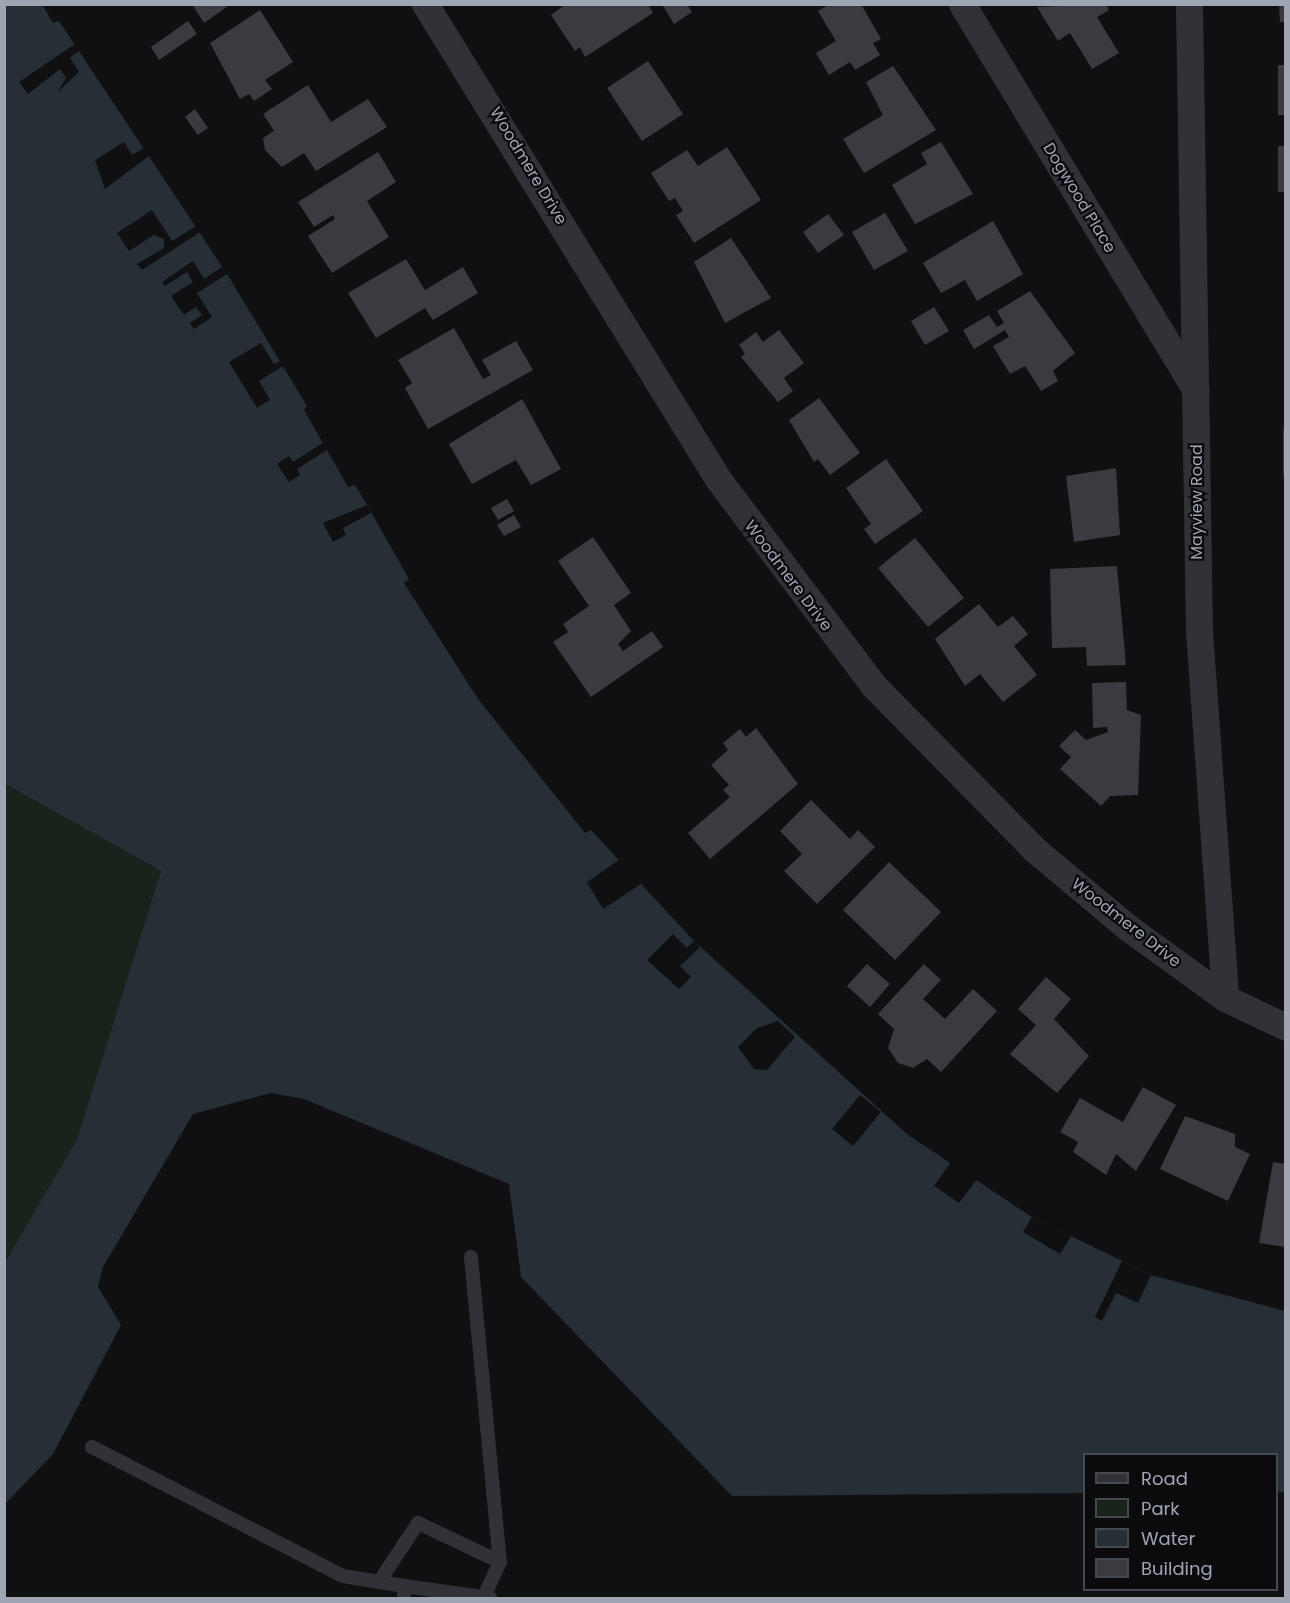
<!DOCTYPE html>
<style>
body{margin:0}
#map{position:relative;width:1290px;height:1603px;overflow:hidden;background:#101012;font-family:Poppins,sans-serif}
div>[style]{position:absolute}
.green>*{inset:0;background:#1a221c}
.water>*{inset:0;background:#262e36}
.pier>*{inset:0;background:#101012}
.building>*{inset:0;background:#3a3a40}
.service>*{height:14px;margin:-7px;padding:0 7px;transform-origin:7px;border-radius:7px;background:#313237}
.minor>*{height:27px;margin:-13.5px;padding:0 13.5px;transform-origin:13.5px;border-radius:13.5px;background:#313237}
span{translate:-50% -50%;white-space:nowrap;text-align:center;line-height:1.15;-webkit-text-stroke:4.5px #0b0b0d;paint-order:stroke}
.street-label{font-size:16px;color:#a0a5b4}
.frame{position:absolute;inset:0;border:6px solid #a0a5b4;pointer-events:none}
.legend{position:absolute;left:1083px;top:1453px;width:195px;height:138px;box-sizing:border-box;background:#0b0b0d;border:2px solid #474950;margin:0;padding:8px 10px;list-style:none;font-size:18px;color:#a0a5b4}
.legend li{display:flex;align-items:center;gap:12px;height:30px}
.legend b{width:30px;border:2px solid #474950}
</style>
<div id="map">
<div class="green">
<div style="clip-path:polygon(5px 784px,161px 871px,77px 1139px,5px 1262px)"></div>
</div>
<div class="water">
<div style="clip-path:polygon(42px 4px,53px 23px,59px 21px,227px 274px,307px 406px,304px 410px,348px 487px,355px 485px,367px 505px,409px 579px,404px 583px,478px 699px,585px 833px,591px 830px,694px 941px,908px 1135px,1032px 1217px,1151px 1275px,1285px 1311px,1286px 1492px,1277px 1492px,1276px 1454px,1084px 1454px,1084px 1493px,732px 1496px,521px 1277px,509px 1184px,304px 1099px,271px 1093px,193px 1114px,103px 1267px,98px 1287px,121px 1325px,53px 1454px,5px 1504px,5px 1262px,77px 1139px,161px 871px,5px 784px,4px 5px)"></div>
</div>
<div class="pier">
<div style="clip-path:polygon(75px 44px,79px 51px,70px 58px,79px 72px,57px 93px,66px 78px,60px 69px,28px 94px,19px 82px)"></div>
<div style="clip-path:polygon(124px 142px,132px 155px,144px 148px,149px 156px,105px 189px,95px 160px)"></div>
<div style="clip-path:polygon(152px 210px,172px 241px,196px 226px,200px 232px,142px 270px,137px 264px,164px 248px,164px 239px,154px 235px,129px 251px,117px 233px)"></div>
<div style="clip-path:polygon(193px 261px,204px 279px,222px 267px,227px 274px,197px 293px,212px 317px,194px 329px,190px 323px,202px 315px,196px 307px,184px 315px,171px 296px,193px 282px,187px 272px,165px 286px,162px 282px)"></div>
<div style="clip-path:polygon(261px 343px,274px 364px,280px 361px,283px 366px,259px 381px,270px 400px,257px 408px,229px 362px)"></div>
<div style="clip-path:polygon(323px 443px,327px 450px,297px 469px,300px 475px,289px 482px,277px 464px,289px 456px,293px 462px)"></div>
<div style="clip-path:polygon(367px 505px,371px 513px,343px 528px,346px 535px,333px 542px,323px 523px)"></div>
<div style="clip-path:polygon(619px 860px,641px 884px,603px 909px,587px 882px)"></div>
<div style="clip-path:polygon(673px 934px,687px 948px,694px 941px,700px 947px,680px 966px,691px 977px,679px 989px,647px 960px)"></div>
<div style="clip-path:polygon(778px 1021px,795px 1037px,767px 1070px,754px 1069px,738px 1047px,757px 1028px)"></div>
<div style="clip-path:polygon(860px 1095px,881px 1112px,853px 1146px,832px 1129px)"></div>
<div style="clip-path:polygon(951px 1162px,977px 1179px,959px 1203px,934px 1186px)"></div>
<div style="clip-path:polygon(1032px 1217px,1071px 1236px,1060px 1254px,1023px 1232px)"></div>
<div style="clip-path:polygon(1122px 1261px,1151px 1275px,1138px 1303px,1116px 1293px,1102px 1321px,1095px 1317px)"></div>
</div>
<div class="building">
<div style="clip-path:polygon(192px 4px,231px 4px,204px 23px)"></div>
<div style="clip-path:polygon(566px 4px,648px 4px,653px 13px,585px 57px,580px 47px,575px 51px,551px 15px)"></div>
<div style="clip-path:polygon(662px 4px,687px 4px,692px 12px,674px 24px)"></div>
<div style="clip-path:polygon(830px 4px,861px 4px,881px 39px,873px 43px,880px 55px,855px 70px,850px 62px,829px 75px,816px 53px,836px 41px,818px 11px)"></div>
<div style="clip-path:polygon(1106px 4px,1109px 10px,1097px 17px,1119px 53px,1092px 69px,1070px 33px,1058px 41px,1037px 7px)"></div>
<div style="clip-path:polygon(1279px 4px,1286px 4px,1286px 22px,1280px 22px)"></div>
<div style="clip-path:polygon(260px 10px,293px 62px,265px 80px,272px 89px,254px 101px,249px 94px,240px 99px,210px 43px)"></div>
<div style="clip-path:polygon(188px 21px,197px 34px,159px 60px,151px 47px)"></div>
<div style="clip-path:polygon(648px 61px,683px 114px,642px 141px,607px 88px)"></div>
<div style="clip-path:polygon(1278px 65px,1286px 65px,1286px 115px,1278px 115px)"></div>
<div style="clip-path:polygon(893px 66px,936px 130px,864px 173px,843px 139px,883px 115px,866px 82px)"></div>
<div style="clip-path:polygon(308px 85px,331px 122px,368px 99px,387px 127px,316px 171px,304px 153px,282px 167px,265px 150px,263px 138px,274px 131px,263px 114px)"></div>
<div style="clip-path:polygon(195px 109px,208px 128px,198px 135px,185px 117px)"></div>
<div style="clip-path:polygon(941px 142px,973px 194px,915px 224px,892px 185px,927px 164px,921px 153px)"></div>
<div style="clip-path:polygon(1278px 146px,1286px 146px,1286px 192px,1278px 192px)"></div>
<div style="clip-path:polygon(727px 147px,761px 200px,694px 243px,676px 215px,683px 211px,675px 198px,669px 201px,651px 173px,687px 150px,698px 166px)"></div>
<div style="clip-path:polygon(378px 152px,396px 182px,367px 201px,389px 237px,332px 273px,308px 236px,335px 219px,333px 215px,314px 227px,298px 202px)"></div>
<div style="clip-path:polygon(885px 213px,908px 251px,874px 270px,852px 232px)"></div>
<div style="clip-path:polygon(828px 214px,844px 235px,818px 253px,803px 232px)"></div>
<div style="clip-path:polygon(993px 221px,1023px 274px,977px 301px,965px 280px,941px 293px,923px 263px)"></div>
<div style="clip-path:polygon(731px 238px,771px 298px,725px 323px,694px 262px)"></div>
<div style="clip-path:polygon(406px 259px,425px 290px,463px 267px,478px 293px,433px 320px,425px 308px,376px 338px,348px 293px)"></div>
<div style="clip-path:polygon(1030px 291px,1075px 353px,1053px 371px,1058px 381px,1041px 391px,1025px 366px,1010px 374px,993px 346px,1009px 337px,1005px 330px,974px 349px,963px 330px,989px 315px,997px 327px,1004px 323px,997px 311px)"></div>
<div style="clip-path:polygon(934px 307px,949px 331px,925px 345px,911px 321px)"></div>
<div style="clip-path:polygon(454px 328px,483px 379px,491px 375px,482px 360px,516px 341px,533px 370px,428px 429px,405px 388px,412px 383px,398px 360px)"></div>
<div style="clip-path:polygon(779px 330px,804px 363px,784px 378px,793px 391px,778px 402px,741px 357px,745px 354px,739px 345px,756px 332px,763px 342px)"></div>
<div style="clip-path:polygon(819px 398px,860px 453px,830px 475px,818px 459px,814px 462px,789px 420px)"></div>
<div style="clip-path:polygon(522px 399px,561px 469px,531px 485px,516px 460px,472px 484px,449px 444px)"></div>
<div style="clip-path:polygon(1283px 429px,1286px 429px,1286px 475px,1283px 475px)"></div>
<div style="clip-path:polygon(886px 459px,923px 511px,875px 544px,864px 529px,871px 524px,846px 488px)"></div>
<div style="clip-path:polygon(1116px 468px,1120px 535px,1074px 542px,1066px 476px)"></div>
<div style="clip-path:polygon(507px 499px,514px 511px,498px 520px,491px 508px)"></div>
<div style="clip-path:polygon(514px 515px,521px 527px,504px 536px,497px 525px)"></div>
<div style="clip-path:polygon(593px 537px,631px 593px,614px 605px,631px 631px,618px 644px,623px 651px,652px 631px,663px 647px,591px 697px,553px 642px,568px 632px,563px 624px,589px 606px,558px 561px)"></div>
<div style="clip-path:polygon(915px 538px,964px 598px,928px 627px,878px 568px)"></div>
<div style="clip-path:polygon(1117px 566px,1126px 665px,1087px 666px,1086px 647px,1052px 648px,1050px 569px)"></div>
<div style="clip-path:polygon(979px 604px,998px 627px,1013px 616px,1028px 634px,1014px 646px,1037px 675px,1003px 702px,980px 674px,965px 686px,935px 639px)"></div>
<div style="clip-path:polygon(1126px 682px,1127px 710px,1141px 715px,1138px 795px,1110px 796px,1101px 806px,1060px 769px,1071px 757px,1059px 746px,1075px 730px,1086px 740px,1108px 732px,1107px 727px,1093px 728px,1092px 683px)"></div>
<div style="clip-path:polygon(756px 728px,798px 784px,710px 859px,688px 833px,730px 797px,723px 790px,729px 785px,711px 765px,728px 750px,723px 743px,740px 729px,746px 737px)"></div>
<div style="clip-path:polygon(811px 800px,850px 839px,858px 830px,875px 847px,817px 904px,784px 871px,802px 854px,780px 831px)"></div>
<div style="clip-path:polygon(889px 862px,941px 912px,895px 960px,843px 910px)"></div>
<div style="clip-path:polygon(867px 964px,890px 984px,870px 1007px,847px 986px)"></div>
<div style="clip-path:polygon(924px 964px,941px 980px,923px 999px,945px 1019px,973px 989px,997px 1011px,941px 1072px,927px 1059px,913px 1068px,898px 1063px,888px 1048px,894px 1029px,878px 1014px)"></div>
<div style="clip-path:polygon(1046px 977px,1071px 999px,1054px 1019px,1089px 1056px,1057px 1093px,1010px 1054px,1036px 1025px,1018px 1009px)"></div>
<div style="clip-path:polygon(1143px 1087px,1176px 1105px,1136px 1171px,1116px 1154px,1106px 1175px,1073px 1152px,1078px 1142px,1060px 1132px,1080px 1098px,1123px 1122px)"></div>
<div style="clip-path:polygon(1185px 1116px,1235px 1134px,1235px 1147px,1250px 1154px,1228px 1201px,1160px 1169px)"></div>
<div style="clip-path:polygon(1273px 1162px,1286px 1164px,1286px 1247px,1259px 1243px)"></div>
</div>
<div class="service">
<div style="left:471px;top:1257px;width:306px;rotate:84.6deg"></div>
<div style="left:500px;top:1562px;width:40px;rotate:115deg"></div>
<div style="left:92px;top:1447px;width:282px;rotate:27.2deg"></div>
<div style="left:343px;top:1576px;width:62px;rotate:9.3deg"></div>
<div style="left:379px;top:1582px;width:71px;rotate:-56.5deg"></div>
<div style="left:418px;top:1523px;width:91px;rotate:25.4deg"></div>
<div style="left:404px;top:1598px;width:12px;rotate:-90deg"></div>
<div style="left:404px;top:1586px;width:87px;rotate:7.9deg"></div>
</div>
<div class="minor">
<div style="left:425px;top:4px;width:558px;rotate:58.33deg"></div>
<div style="left:718px;top:479px;width:258px;rotate:53deg"></div>
<div style="left:873px;top:685px;width:231px;rotate:45.5deg"></div>
<div style="left:1035px;top:850px;width:120px;rotate:39.9deg"></div>
<div style="left:1127px;top:927px;width:121px;rotate:35.9deg"></div>
<div style="left:1225px;top:998px;width:68px;rotate:25.4deg"></div>
<div style="left:962px;top:4px;width:451px;rotate:58.8deg"></div>
<div style="left:1189px;top:4px;width:627px;rotate:89.09deg"></div>
<div style="left:1199px;top:631px;width:368px;rotate:85.9deg"></div>
</div>
<div class="street-label">
<span style="left:528px;top:166px;rotate:59deg">Woodmere Drive</span>
<span style="left:1079px;top:198px;rotate:59deg">Dogwood Place</span>
<span style="left:1197px;top:502px;rotate:-90deg">Mayview Road</span>
<span style="left:788px;top:576px;rotate:53deg">Woodmere Drive</span>
<span style="left:1126px;top:923px;rotate:38deg">Woodmere Drive</span>
</div>
<div class="frame"></div>
<ul class="legend">
<li><b style="height:8px;background:#313237"></b>Road</li>
<li><b style="height:16px;background:#1a221c"></b>Park</li>
<li><b style="height:16px;background:#262e36"></b>Water</li>
<li><b style="height:16px;background:#3a3a40"></b>Building</li>
</ul>
</div>
